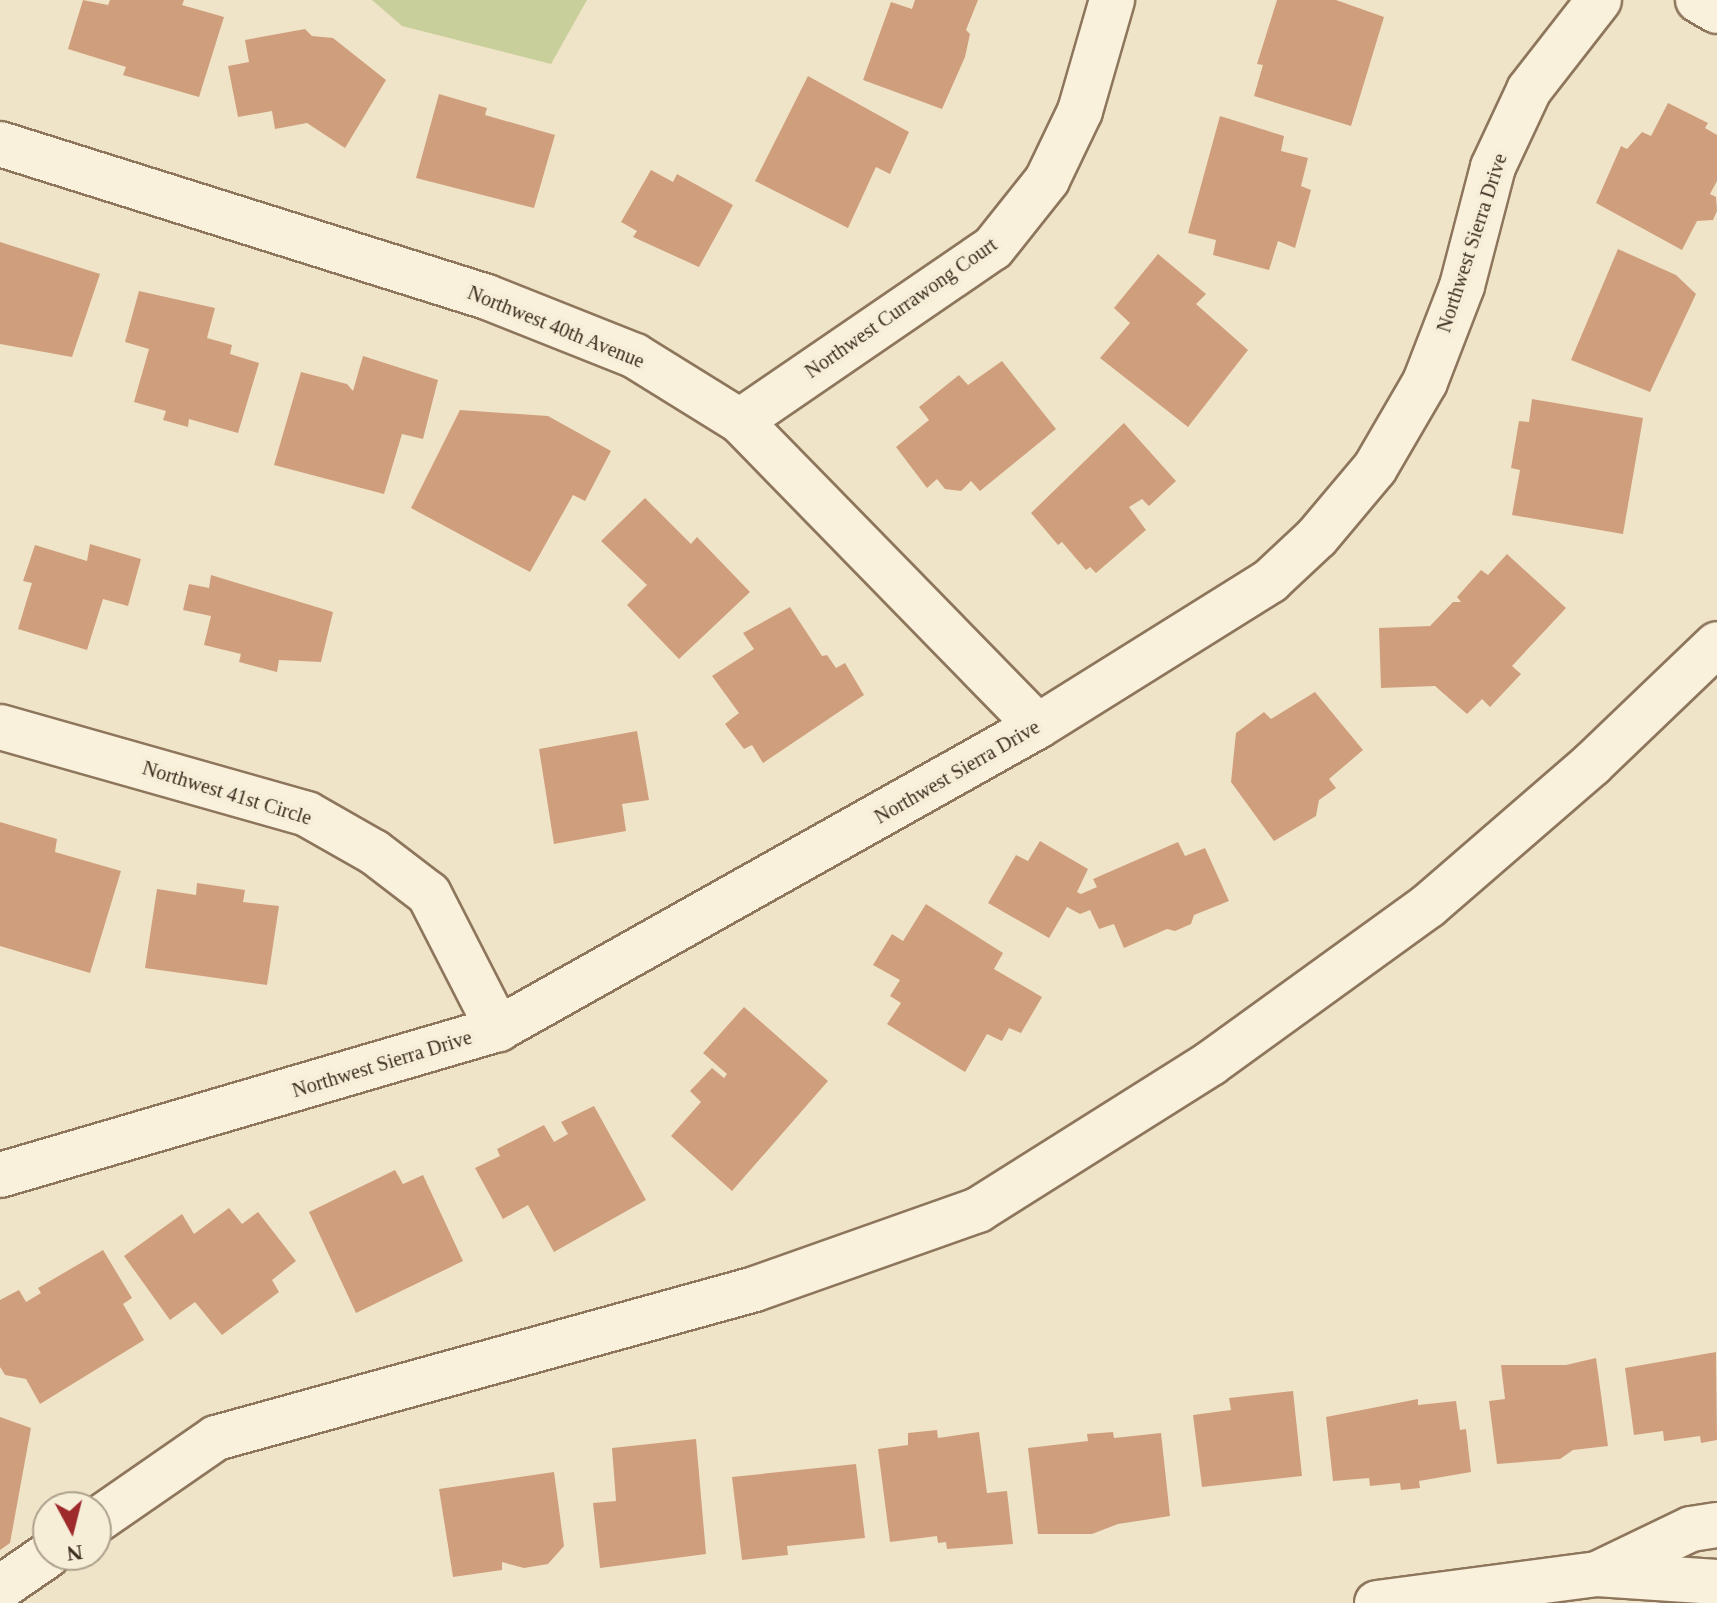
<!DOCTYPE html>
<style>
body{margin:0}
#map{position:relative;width:1717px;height:1603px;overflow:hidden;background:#f0e4c8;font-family:Georgia,serif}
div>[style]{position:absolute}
.green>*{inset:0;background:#c9cf9b}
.building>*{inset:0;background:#cf9f7d}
.roads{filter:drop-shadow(2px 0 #8d765c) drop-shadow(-2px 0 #8d765c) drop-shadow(0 2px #8d765c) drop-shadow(0 -2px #8d765c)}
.minor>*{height:44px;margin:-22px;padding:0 22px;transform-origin:22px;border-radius:22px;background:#faf1dc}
span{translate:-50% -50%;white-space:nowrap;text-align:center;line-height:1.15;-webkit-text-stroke:8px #f7eed8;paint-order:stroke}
.street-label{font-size:20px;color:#3d2e20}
.north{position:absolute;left:32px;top:1491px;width:80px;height:80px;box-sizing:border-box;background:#f7eed8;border:2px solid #ada18e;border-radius:50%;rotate:173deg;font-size:22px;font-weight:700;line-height:32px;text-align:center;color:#3d2e20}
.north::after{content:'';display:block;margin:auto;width:28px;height:36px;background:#9e2a2b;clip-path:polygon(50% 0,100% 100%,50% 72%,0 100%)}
</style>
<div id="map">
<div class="green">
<div style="clip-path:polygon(372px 0,587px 0,551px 64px,402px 26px)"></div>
</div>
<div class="building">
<div style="clip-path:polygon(83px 0,108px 5px,110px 0,184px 0,182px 5px,224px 17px,199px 97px,123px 75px,126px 67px,68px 49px)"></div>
<div style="clip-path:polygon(915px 0,978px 0,966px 30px,970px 34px,965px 57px,942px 109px,863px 80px,891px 2px,912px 9px)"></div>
<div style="clip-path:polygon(1277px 0,1336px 0,1384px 17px,1351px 126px,1254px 96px,1263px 65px,1257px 64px)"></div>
<div style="clip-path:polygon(305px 29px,312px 36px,333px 38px,386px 80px,345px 148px,307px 123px,275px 129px,272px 111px,238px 117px,228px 66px,249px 62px,245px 40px)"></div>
<div style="clip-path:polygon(808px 76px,909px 132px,890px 174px,876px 167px,848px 228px,755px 181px)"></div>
<div style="clip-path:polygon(439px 94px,487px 108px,485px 115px,555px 135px,534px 208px,416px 178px)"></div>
<div style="clip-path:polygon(1668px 103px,1708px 123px,1705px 128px,1717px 135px,1717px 181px,1710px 194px,1716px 197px,1717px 211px,1713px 220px,1697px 221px,1682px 250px,1596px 203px,1621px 146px,1627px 149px,1642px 132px,1651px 136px)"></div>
<div style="clip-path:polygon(1220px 116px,1284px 136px,1281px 151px,1308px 158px,1301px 186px,1311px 190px,1295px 248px,1278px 241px,1269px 270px,1213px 255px,1216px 240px,1188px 233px)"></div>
<div style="clip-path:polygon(651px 170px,673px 182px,677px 174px,733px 205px,699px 267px,633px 237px,637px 231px,621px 222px)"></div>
<div style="clip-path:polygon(0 242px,100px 274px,72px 357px,0 344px)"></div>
<div style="clip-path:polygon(1618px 249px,1676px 275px,1696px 294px,1650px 392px,1571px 360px)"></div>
<div style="clip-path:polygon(1158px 254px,1206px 294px,1196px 304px,1248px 350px,1188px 427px,1100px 358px,1130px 323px,1114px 308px)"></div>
<div style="clip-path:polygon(139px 291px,215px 308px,207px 338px,232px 345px,230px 354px,259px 363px,238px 433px,189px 419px,188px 427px,163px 420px,166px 411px,134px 402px,149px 349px,125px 342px)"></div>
<div style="clip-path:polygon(363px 356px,438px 380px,423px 439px,402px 434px,384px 494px,274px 465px,301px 372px,347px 384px,353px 391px)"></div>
<div style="clip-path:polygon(1002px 361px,1056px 429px,980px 491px,971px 481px,961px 491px,945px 489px,937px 479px,927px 488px,896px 447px,929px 420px,919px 407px,959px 375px,968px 385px)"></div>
<div style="clip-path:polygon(1532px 399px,1643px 418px,1623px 534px,1512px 515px,1520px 470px,1511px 468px,1519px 421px,1529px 422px)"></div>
<div style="clip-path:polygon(460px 410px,548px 416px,611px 451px,585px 501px,573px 495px,530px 572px,411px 508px)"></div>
<div style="clip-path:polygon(1124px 423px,1176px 481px,1149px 506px,1142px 499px,1129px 507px,1146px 530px,1096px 573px,1090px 567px,1086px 570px,1062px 542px,1058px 545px,1031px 513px)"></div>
<div style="clip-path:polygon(645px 498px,691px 544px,697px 537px,750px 592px,679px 659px,627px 605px,647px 585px,601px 541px)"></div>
<div style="clip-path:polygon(90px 544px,141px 559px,128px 606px,103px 599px,87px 650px,18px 629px,32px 583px,23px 581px,35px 545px,87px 561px)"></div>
<div style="clip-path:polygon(1507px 554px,1566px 608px,1512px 666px,1521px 674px,1490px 707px,1482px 699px,1467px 714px,1435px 686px,1381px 688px,1379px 628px,1430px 626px,1453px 602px,1461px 602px,1457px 597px,1481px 570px,1488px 575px)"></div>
<div style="clip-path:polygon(211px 575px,333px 612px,321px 662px,279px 660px,277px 672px,239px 662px,241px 654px,204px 645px,211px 616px,183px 610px,189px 584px,209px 588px)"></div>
<div style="clip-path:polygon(790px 607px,822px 656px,827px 655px,836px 668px,845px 663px,864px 695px,763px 763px,752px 745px,744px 749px,725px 724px,739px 713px,712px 676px,754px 649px,743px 633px)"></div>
<div style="clip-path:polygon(1315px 692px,1363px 750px,1329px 779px,1336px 788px,1319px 800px,1316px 816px,1274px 841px,1231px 782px,1236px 733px,1264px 712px,1271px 719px)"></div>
<div style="clip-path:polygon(637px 731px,649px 800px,622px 804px,626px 831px,554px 844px,539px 749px)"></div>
<div style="clip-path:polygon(0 822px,57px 839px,55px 852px,121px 871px,90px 973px,0 946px)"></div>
<div style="clip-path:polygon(1040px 841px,1088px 869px,1077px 892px,1081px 894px,1097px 887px,1093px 879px,1178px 842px,1185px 856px,1205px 848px,1229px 901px,1194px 915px,1191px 924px,1175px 931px,1167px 929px,1124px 948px,1114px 924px,1099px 929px,1090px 910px,1080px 914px,1067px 907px,1049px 938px,988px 903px,1016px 855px,1028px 861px)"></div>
<div style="clip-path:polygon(197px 883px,245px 890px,243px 902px,279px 906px,267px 985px,145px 968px,157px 889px,196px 895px)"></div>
<div style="clip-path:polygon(926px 904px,1003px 953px,994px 969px,1042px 997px,1021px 1033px,1009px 1028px,1002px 1041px,987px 1034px,965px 1072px,887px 1024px,901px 1003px,890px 996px,900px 980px,873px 965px,892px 934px,903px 941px)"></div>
<div style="clip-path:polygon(744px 1007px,828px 1081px,732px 1191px,671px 1136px,701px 1102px,690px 1091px,712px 1068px,724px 1078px,727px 1074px,703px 1053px)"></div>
<div style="clip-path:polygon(594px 1106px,646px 1200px,554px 1252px,528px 1205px,503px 1219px,475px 1168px,500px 1156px,497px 1149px,544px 1125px,554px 1142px,568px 1134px,561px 1122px)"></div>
<div style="clip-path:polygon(395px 1170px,403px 1184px,423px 1175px,463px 1261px,356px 1313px,309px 1212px)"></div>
<div style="clip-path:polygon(229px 1208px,242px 1224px,258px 1212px,296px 1261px,272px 1280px,279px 1292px,222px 1335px,195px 1302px,170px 1320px,124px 1256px,182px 1214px,194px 1234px)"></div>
<div style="clip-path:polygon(103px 1250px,132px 1298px,123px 1304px,144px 1340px,40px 1404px,26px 1379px,5px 1375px,0 1367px,0 1300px,19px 1290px,26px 1302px,41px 1293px,38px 1288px)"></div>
<div style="clip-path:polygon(1716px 1352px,1717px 1440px,1701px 1443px,1700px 1436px,1664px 1441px,1663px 1431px,1634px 1435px,1625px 1368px)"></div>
<div style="clip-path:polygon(1596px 1358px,1608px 1446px,1573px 1450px,1560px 1459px,1497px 1464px,1489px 1401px,1505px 1399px,1501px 1365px,1566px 1365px)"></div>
<div style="clip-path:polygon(1293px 1391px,1302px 1476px,1202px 1487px,1193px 1415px,1231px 1410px,1229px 1398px)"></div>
<div style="clip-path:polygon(1418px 1399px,1418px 1405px,1456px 1401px,1460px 1430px,1466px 1429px,1471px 1472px,1419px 1481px,1420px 1488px,1401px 1490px,1400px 1483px,1370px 1486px,1369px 1478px,1333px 1481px,1326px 1417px)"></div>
<div style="clip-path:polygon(0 1417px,31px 1428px,10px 1543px,0 1550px)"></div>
<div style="clip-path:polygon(937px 1430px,938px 1438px,979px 1432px,987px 1493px,1007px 1491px,1013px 1544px,947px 1549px,946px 1542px,938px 1543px,937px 1536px,890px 1542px,878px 1449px,908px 1445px,908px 1433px)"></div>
<div style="clip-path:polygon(1113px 1432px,1114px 1438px,1161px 1433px,1170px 1516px,1118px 1524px,1092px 1534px,1038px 1534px,1028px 1448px,1088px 1441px,1087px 1434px)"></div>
<div style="clip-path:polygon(696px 1439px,706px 1554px,600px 1568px,593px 1503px,616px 1501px,612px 1448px)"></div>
<div style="clip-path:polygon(856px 1464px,865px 1538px,787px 1546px,788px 1555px,742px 1560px,732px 1477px)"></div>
<div style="clip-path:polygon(554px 1472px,564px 1546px,548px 1564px,524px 1568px,502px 1562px,502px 1570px,453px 1577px,439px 1489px)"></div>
</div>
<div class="roads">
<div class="minor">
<div style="left:1698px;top:0;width:22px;rotate:30deg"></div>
<div style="left:0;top:144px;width:510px;rotate:17.44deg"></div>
<div style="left:487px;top:297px;width:159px;rotate:21.7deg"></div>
<div style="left:635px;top:356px;width:123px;rotate:31.8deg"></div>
<div style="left:740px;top:421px;width:426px;rotate:45.7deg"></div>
<div style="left:740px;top:421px;width:306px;rotate:-34.4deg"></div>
<div style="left:993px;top:248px;width:87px;rotate:-51.5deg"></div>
<div style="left:1047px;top:180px;width:76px;rotate:-64.4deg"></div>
<div style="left:1080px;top:111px;width:116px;rotate:-73.9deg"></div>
<div style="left:0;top:727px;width:319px;rotate:15.8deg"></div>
<div style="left:307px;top:814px;width:77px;rotate:29.6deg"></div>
<div style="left:374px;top:852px;width:69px;rotate:37.4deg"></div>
<div style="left:429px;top:894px;width:152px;rotate:62.9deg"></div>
<div style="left:0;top:1175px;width:519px;rotate:-16.34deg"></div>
<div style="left:498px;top:1029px;width:619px;rotate:-29.3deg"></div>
<div style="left:1038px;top:726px;width:274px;rotate:-32deg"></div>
<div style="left:1270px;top:581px;width:64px;rotate:-43.1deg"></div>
<div style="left:1317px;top:537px;width:90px;rotate:-50deg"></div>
<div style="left:1375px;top:468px;width:99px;rotate:-59.8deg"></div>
<div style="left:1425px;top:382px;width:103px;rotate:-68.9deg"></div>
<div style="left:1462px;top:286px;width:123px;rotate:-75.4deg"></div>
<div style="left:1493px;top:167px;width:85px;rotate:-64.9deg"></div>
<div style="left:1529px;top:90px;width:114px;rotate:-52.1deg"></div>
<div style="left:96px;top:1521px;width:146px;rotate:-34.7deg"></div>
<div style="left:216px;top:1438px;width:559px;rotate:-15.45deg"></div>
<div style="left:755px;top:1289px;width:237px;rotate:-19.5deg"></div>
<div style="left:978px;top:1210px;width:275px;rotate:-32.2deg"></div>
<div style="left:1211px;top:1063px;width:268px;rotate:-35.9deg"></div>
<div style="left:1428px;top:906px;width:217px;rotate:-40.9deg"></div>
<div style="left:1592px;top:764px;width:173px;rotate:-43.8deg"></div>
<div style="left:1599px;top:1573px;width:102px;rotate:-25.6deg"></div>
<div style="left:1691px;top:1529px;width:26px;rotate:-9deg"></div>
<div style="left:0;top:1588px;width:58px;rotate:-34.5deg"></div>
<div style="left:1377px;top:1603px;width:222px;rotate:-7.5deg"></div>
<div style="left:1597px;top:1574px;width:120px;rotate:3.8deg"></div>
</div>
</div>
<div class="street-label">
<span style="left:1472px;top:243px;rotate:-72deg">Northwest Sierra Drive</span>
<span style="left:901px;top:308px;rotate:-35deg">Northwest Currawong Court</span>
<span style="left:556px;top:327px;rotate:22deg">Northwest 40th Avenue</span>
<span style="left:957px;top:772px;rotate:-30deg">Northwest Sierra Drive</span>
<span style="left:227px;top:793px;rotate:17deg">Northwest 41st Circle</span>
<span style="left:382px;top:1064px;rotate:-17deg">Northwest Sierra Drive</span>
</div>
<div class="north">N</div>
</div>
